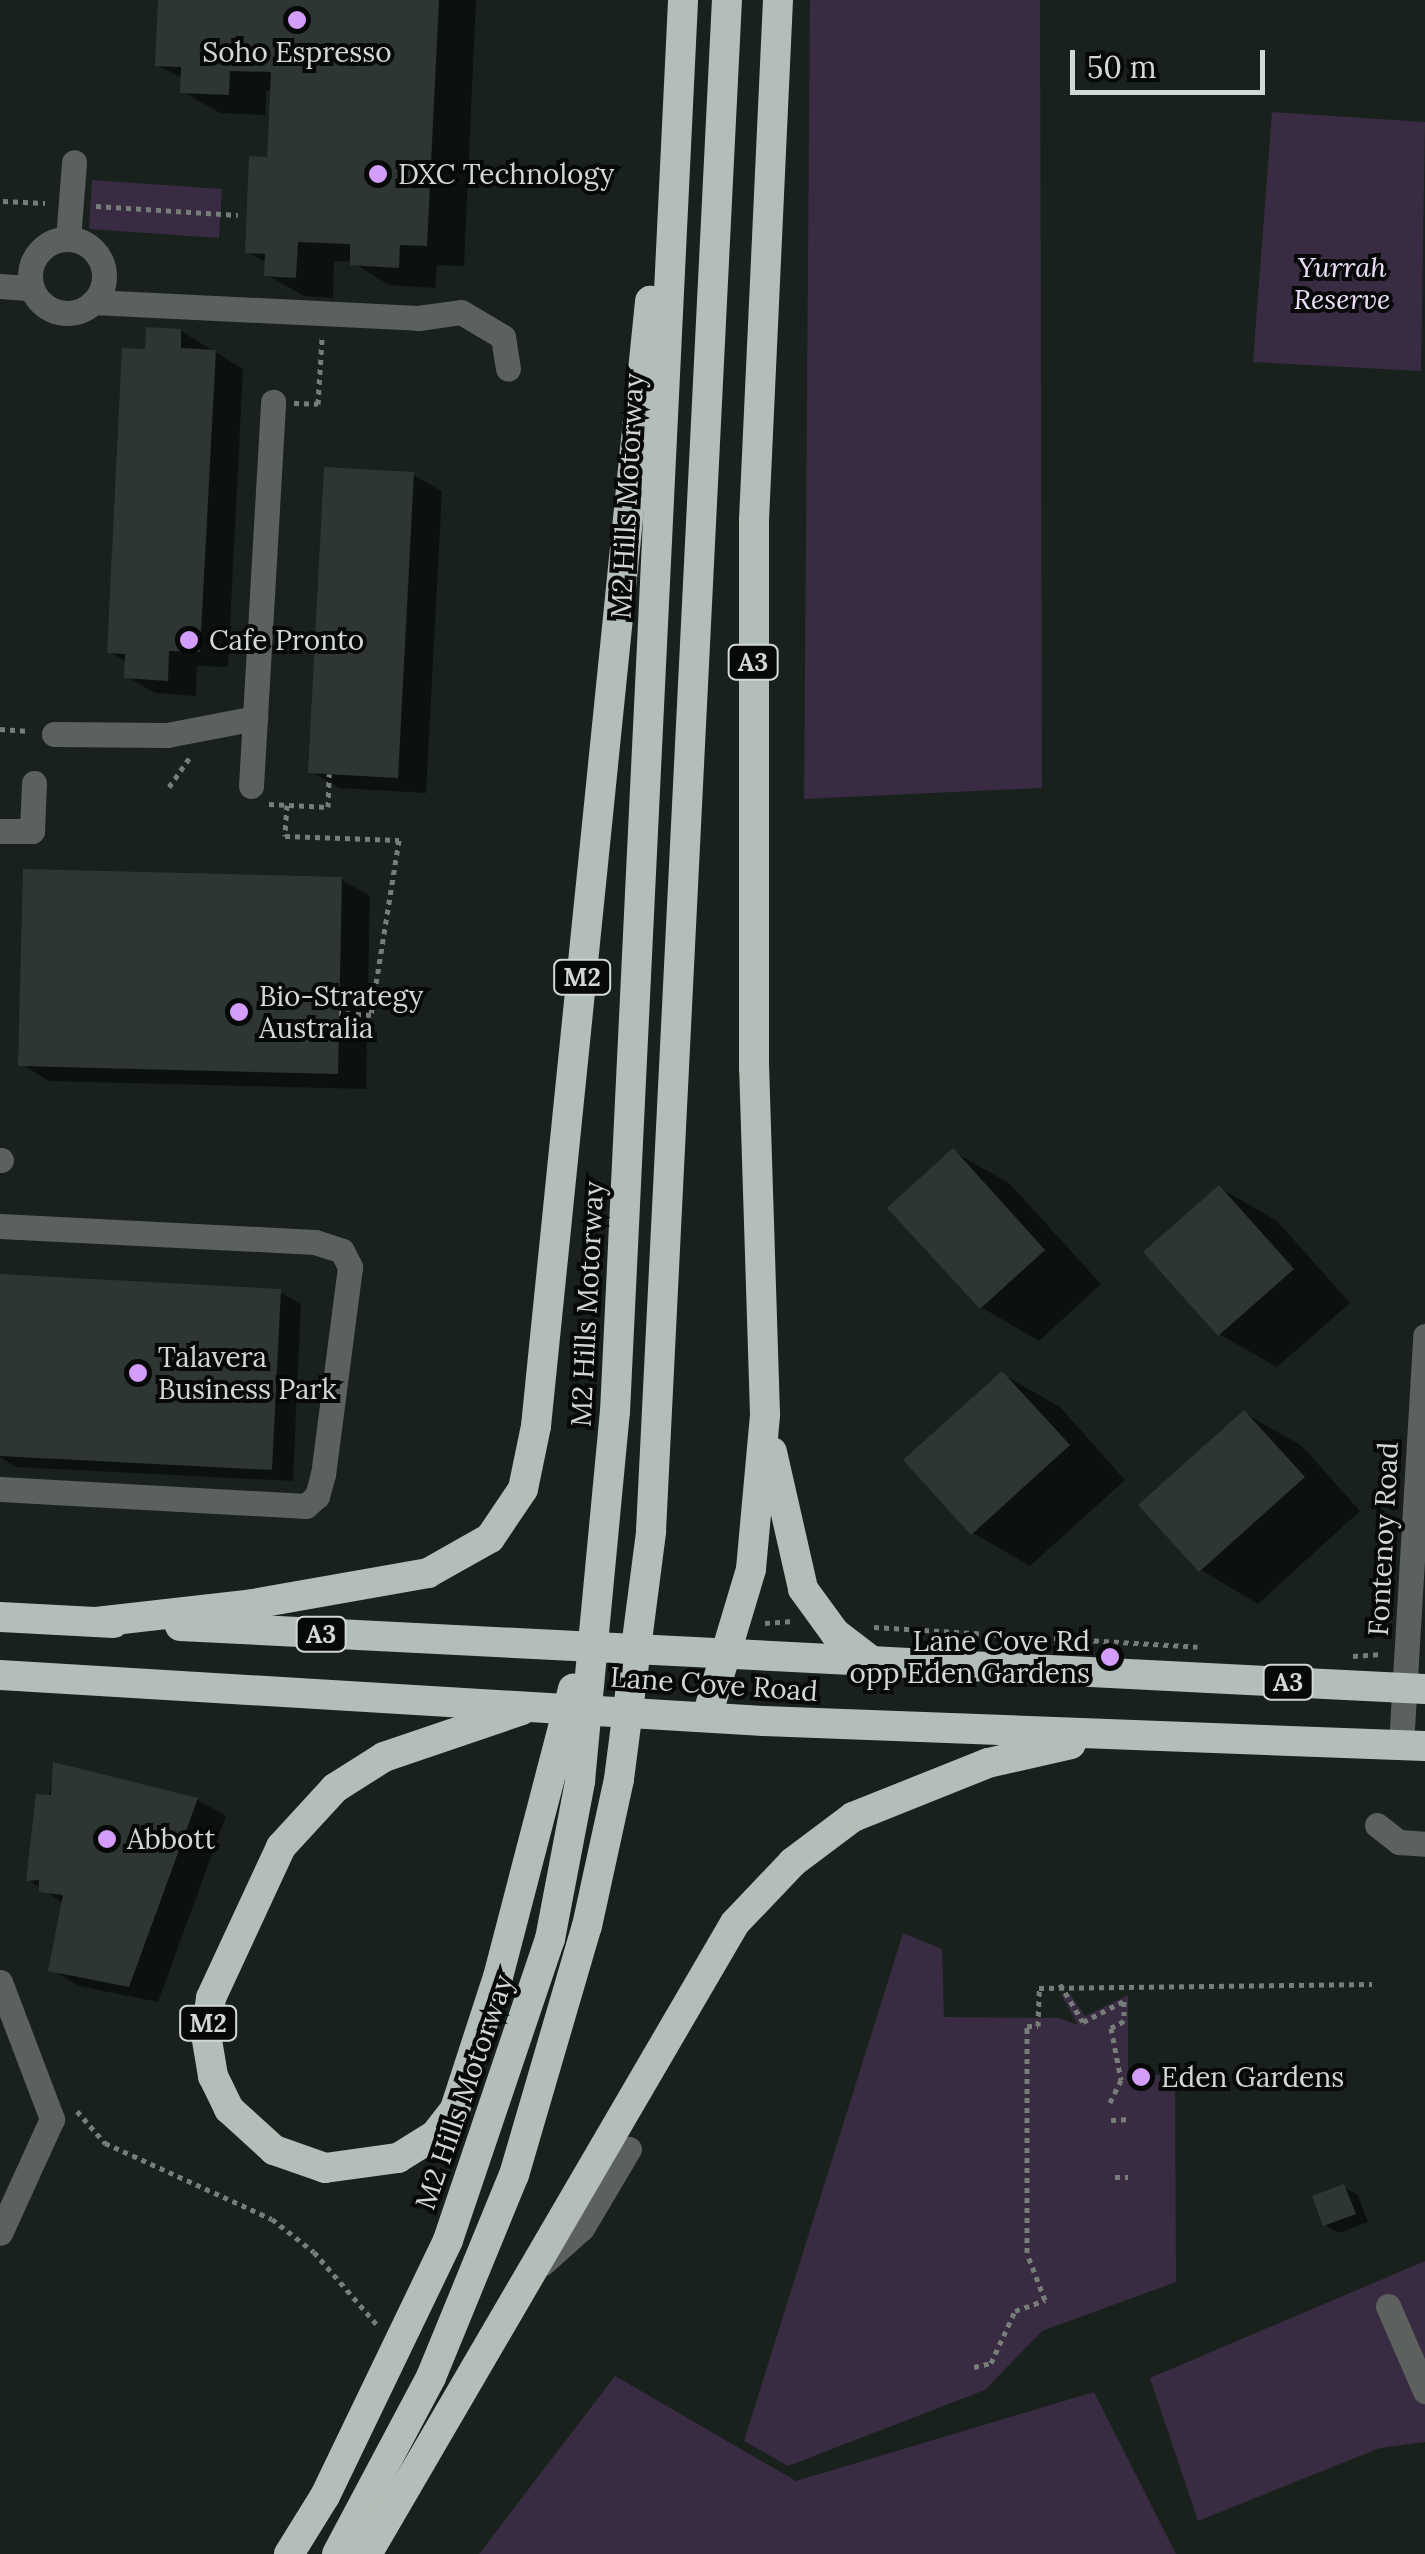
<!DOCTYPE html>
<style>
body{margin:0}
#map{position:relative;width:1425px;height:2554px;overflow:hidden;background:#19211c;font-family:Lora,serif}
div>[style]{position:absolute}
.green>*{inset:0;background:#382b42}
.shadow>*{inset:0;background:#0007}
.building>*{inset:0;background:#2e3631}
.path>*{height:5px;margin-top:-2.5px;transform-origin:0;background:repeating-linear-gradient(90deg,#777e79 0 5px,transparent 0 10px)}
.minor>*{height:25px;margin:-12.5px;padding:0 12.5px;transform-origin:12.5px;border-radius:12.5px;background:#5d615e}
.minor>.ring{margin:-12.5px;padding:0;box-sizing:content-box;background:none;border:25px solid #5d615e;border-radius:50%}
.highway>*{height:30px;margin:-15px;padding:0 15px;transform-origin:15px;border-radius:15px;background:#b4beb8}
.dots>*{width:28px;height:28px;translate:-50% -50%;box-sizing:border-box;border:5px solid #070908;border-radius:50%}
span{translate:-50% -50%;white-space:nowrap;text-align:center;line-height:1.15;-webkit-text-stroke:8px #070908;paint-order:stroke}
.shield-label span{padding:2px 8px;background:#070908;border:2px solid;border-radius:8px;-webkit-text-stroke-width:0}
.shield-label{font-size:25px;color:#d2d8d4;font-weight:700}
.poi-label{font-size:28px;color:#d2d8d4}
.left{translate:0 -50%;text-align:left}
.right{translate:-100% -50%;text-align:right}
.park-label{font-size:28px;color:#ecddf8;font-style:italic}
.street-label{font-size:28px;color:#d2d8d4}
.scale{position:absolute;left:1070px;top:50px;width:195px;height:45px;box-sizing:border-box;border:5px solid #d2d8d4;border-top:0;padding-left:12px;font-size:30px;line-height:35px;white-space:nowrap;color:#d2d8d4;-webkit-text-stroke:8px #070908;paint-order:stroke}
</style>
<div id="map">
<div class="green">
<div style="clip-path:polygon(810px 0,1040px 0,1042px 788px,804px 799px)"></div>
<div style="clip-path:polygon(1272px 112px,1425px 122px,1421px 371px,1253px 362px)"></div>
<div style="clip-path:polygon(92px 180px,222px 189px,219px 238px,89px 229px)"></div>
<div style="clip-path:polygon(903px 1933px,942px 1949px,944px 2017px,1059px 2018px,1078px 2025px,1061px 1994px,1070px 1994px,1085px 2016px,1128px 1995px,1128px 2075px,1175px 2075px,1176px 2282px,1042px 2331px,985px 2390px,788px 2466px,744px 2441px)"></div>
<div style="clip-path:polygon(1425px 2261px,1425px 2442px,1380px 2448px,1198px 2521px,1150px 2378px)"></div>
<div style="clip-path:polygon(615px 2376px,796px 2481px,1094px 2392px,1176px 2554px,479px 2554px)"></div>
</div>
<div class="shadow">
<div style="clip-path:polygon(160px 0,476px 0,464px 266px,437px 265px,435px 288px,389px 285px,352px 262px,334px 261px,333px 298px,304px 296px,267px 275px,267px 263px,247px 252px,270px 160px,273px 91px,266px 91px,266px 115px,220px 113px,183px 92px,183px 79px,158px 65px)"></div>
<div style="clip-path:polygon(181px 331px,243px 369px,228px 667px,197px 666px,196px 696px,155px 693px,127px 677px,127px 662px,109px 652px,147px 352px)"></div>
<div style="clip-path:polygon(413px 475px,442px 491px,426px 793px,339px 788px,310px 771px)"></div>
<div style="clip-path:polygon(342px 880px,370px 896px,366px 1089px,49px 1081px,21px 1064px)"></div>
<div style="clip-path:polygon(953px 1151px,1010px 1184px,1101px 1284px,1039px 1341px,981px 1307px)"></div>
<div style="clip-path:polygon(1220px 1188px,1277px 1221px,1350px 1303px,1277px 1367px,1219px 1334px)"></div>
<div style="clip-path:polygon(280px 1292px,301px 1304px,293px 1481px,16px 1467px,0 1457px,0 1335px)"></div>
<div style="clip-path:polygon(1002px 1374px,1060px 1407px,1125px 1480px,1030px 1566px,973px 1533px)"></div>
<div style="clip-path:polygon(1244px 1413px,1302px 1446px,1360px 1511px,1258px 1604px,1201px 1570px)"></div>
<div style="clip-path:polygon(56px 1765px,198px 1800px,226px 1816px,158px 2002px,79px 1986px,51px 1969px,64px 1904px,29px 1880px)"></div>
<div style="clip-path:polygon(1344px 2187px,1358px 2195px,1368px 2222px,1339px 2233px,1325px 2225px)"></div>
</div>
<div class="building">
<div style="clip-path:polygon(158px 0,439px 0,427px 246px,400px 245px,399px 268px,350px 265px,350px 244px,298px 242px,296px 278px,264px 276px,265px 254px,245px 253px,249px 156px,267px 157px,271px 72px,230px 71px,229px 95px,180px 93px,181px 67px,155px 66px)"></div>
<div style="clip-path:polygon(146px 327px,181px 329px,181px 348px,216px 350px,200px 652px,169px 651px,168px 681px,124px 678px,125px 654px,107px 653px,122px 348px,145px 349px)"></div>
<div style="clip-path:polygon(324px 467px,414px 472px,398px 778px,308px 773px)"></div>
<div style="clip-path:polygon(23px 869px,342px 877px,338px 1074px,18px 1066px)"></div>
<div style="clip-path:polygon(953px 1148px,1045px 1250px,980px 1309px,887px 1208px)"></div>
<div style="clip-path:polygon(1219px 1185px,1294px 1269px,1218px 1336px,1143px 1252px)"></div>
<div style="clip-path:polygon(0 1274px,281px 1289px,272px 1470px,0 1456px)"></div>
<div style="clip-path:polygon(1002px 1371px,1070px 1445px,971px 1535px,903px 1460px)"></div>
<div style="clip-path:polygon(1244px 1410px,1305px 1477px,1199px 1572px,1138px 1505px)"></div>
<div style="clip-path:polygon(53px 1762px,198px 1798px,129px 1987px,48px 1971px,63px 1895px,39px 1892px,39px 1880px,26px 1881px,36px 1794px,51px 1795px)"></div>
<div style="clip-path:polygon(1344px 2184px,1356px 2214px,1323px 2226px,1312px 2196px)"></div>
</div>
<div class="path">
<div style="left:3px;top:201px;width:42px;rotate:2.7deg"></div>
<div style="left:96px;top:206px;width:142px;rotate:3.6deg"></div>
<div style="left:294px;top:403px;width:24px;rotate:2deg"></div>
<div style="left:318px;top:404px;width:66px;rotate:-86.5deg"></div>
<div style="left:0;top:729px;width:29px;rotate:4deg"></div>
<div style="left:169px;top:787px;width:37px;rotate:-55deg"></div>
<div style="left:269px;top:804px;width:59px;rotate:2.9deg"></div>
<div style="left:328px;top:807px;width:33px;rotate:-88deg"></div>
<div style="left:287px;top:805px;width:31px;rotate:94deg"></div>
<div style="left:285px;top:836px;width:114px;rotate:2deg"></div>
<div style="left:399px;top:840px;width:177px;rotate:99.1deg"></div>
<div style="left:371px;top:1015px;width:32px;rotate:-176deg"></div>
<div style="left:765px;top:1623px;width:29px;rotate:-4deg"></div>
<div style="left:874px;top:1627px;width:324px;rotate:3.5deg"></div>
<div style="left:1353px;top:1656px;width:29px;rotate:-4deg"></div>
<div style="left:1060px;top:1984px;width:44px;rotate:58.8deg"></div>
<div style="left:1083px;top:2022px;width:46px;rotate:-27.1deg"></div>
<div style="left:1124px;top:2001px;width:20px;rotate:90deg"></div>
<div style="left:1124px;top:2021px;width:15px;rotate:152deg"></div>
<div style="left:1111px;top:2028px;width:53px;rotate:79.1deg"></div>
<div style="left:1121px;top:2080px;width:30px;rotate:116deg"></div>
<div style="left:77px;top:2111px;width:43px;rotate:48.8deg"></div>
<div style="left:105px;top:2143px;width:183px;rotate:24.5deg"></div>
<div style="left:272px;top:2219px;width:53px;rotate:38.2deg"></div>
<div style="left:314px;top:2252px;width:99px;rotate:49.1deg"></div>
<div style="left:1111px;top:2120px;width:19px;rotate:-3deg"></div>
<div style="left:1115px;top:2177px;width:13px"></div>
<div style="left:974px;top:2367px;width:17px;rotate:-13deg"></div>
<div style="left:991px;top:2363px;width:57px;rotate:-65.2deg"></div>
<div style="left:1015px;top:2311px;width:32px;rotate:-20deg"></div>
<div style="left:1045px;top:2300px;width:50px;rotate:-111deg"></div>
<div style="left:1027px;top:2253px;width:227px;rotate:-90deg"></div>
<div style="left:1027px;top:2026px;width:11px"></div>
<div style="left:1038px;top:2026px;width:38px;rotate:-88deg"></div>
<div style="left:1039px;top:1988px;width:333px;rotate:-0.7deg"></div>
</div>
<div class="minor">
<div style="left:68px;top:239px;width:77px;rotate:-85.5deg"></div>
<div class="ring" style="left:30px;top:239px;width:49px;height:49px"></div>
<div style="left:0;top:286px;width:31px;rotate:4deg"></div>
<div style="left:93px;top:302px;width:325px;rotate:2.8deg"></div>
<div style="left:418px;top:318px;width:43px;rotate:-7.9deg"></div>
<div style="left:461px;top:312px;width:49px;rotate:30.8deg"></div>
<div style="left:503px;top:337px;width:32px;rotate:81deg"></div>
<div style="left:54px;top:734px;width:113px;rotate:0.5deg"></div>
<div style="left:167px;top:735px;width:90px;rotate:-10.9deg"></div>
<div style="left:251px;top:786px;width:385px;rotate:-86.7deg"></div>
<div style="left:0;top:831px;width:32px"></div>
<div style="left:32px;top:831px;width:48px;rotate:-87.6deg"></div>
<div style="left:0;top:1160px;width:1px"></div>
<div style="left:0;top:1226px;width:315px;rotate:2.9deg"></div>
<div style="left:315px;top:1242px;width:28px;rotate:18deg"></div>
<div style="left:342px;top:1251px;width:18px;rotate:63deg"></div>
<div style="left:350px;top:1267px;width:209px;rotate:97.4deg"></div>
<div style="left:323px;top:1474px;width:23px;rotate:105deg"></div>
<div style="left:317px;top:1496px;width:15px;rotate:138deg"></div>
<div style="left:306px;top:1506px;width:306px;rotate:-176.8deg"></div>
<div style="left:1401px;top:1745px;width:410px;rotate:-86.6deg"></div>
<div style="left:1377px;top:1825px;width:28px;rotate:38deg"></div>
<div style="left:1399px;top:1842px;width:26px;rotate:4deg"></div>
<div style="left:0;top:1982px;width:147px;rotate:69.2deg"></div>
<div style="left:52px;top:2119px;width:125px;rotate:114.5deg"></div>
<div style="left:543px;top:2263px;width:52px;rotate:-41.9deg"></div>
<div style="left:582px;top:2228px;width:92px;rotate:-59.3deg"></div>
<div style="left:1388px;top:2306px;width:93px;rotate:66.5deg"></div>
</div>
<div class="highway">
<div style="left:772px;top:1452px;width:140px;rotate:77.2deg"></div>
<div style="left:803px;top:1589px;width:54px;rotate:54deg"></div>
<div style="left:835px;top:1633px;width:48px;rotate:37.3deg"></div>
<div style="left:0;top:1617px;width:114px;rotate:3deg"></div>
<div style="left:96px;top:1622px;width:158px;rotate:-6.5deg"></div>
<div style="left:253px;top:1604px;width:178px;rotate:-10deg"></div>
<div style="left:428px;top:1573px;width:71px;rotate:-29.4deg"></div>
<div style="left:490px;top:1538px;width:59px;rotate:-56deg"></div>
<div style="left:523px;top:1489px;width:64px;rotate:-78.3deg"></div>
<div style="left:536px;top:1426px;width:1131px;rotate:-84.21deg"></div>
<div style="left:180px;top:1626px;width:1247px;rotate:2.9deg"></div>
<div style="left:0;top:1675px;width:765px;rotate:3.45deg"></div>
<div style="left:764px;top:1721px;width:661px;rotate:2.17deg"></div>
<div style="left:522px;top:1710px;width:146px;rotate:161.2deg"></div>
<div style="left:384px;top:1757px;width:58px;rotate:147.7deg"></div>
<div style="left:335px;top:1788px;width:80px;rotate:132.5deg"></div>
<div style="left:281px;top:1847px;width:166px;rotate:114.9deg"></div>
<div style="left:211px;top:1998px;width:36px;rotate:98deg"></div>
<div style="left:206px;top:2034px;width:43px;rotate:80.5deg"></div>
<div style="left:213px;top:2076px;width:37px;rotate:64deg"></div>
<div style="left:229px;top:2109px;width:61px;rotate:42.3deg"></div>
<div style="left:274px;top:2150px;width:54px;rotate:19.4deg"></div>
<div style="left:325px;top:2168px;width:74px;rotate:-7.8deg"></div>
<div style="left:398px;top:2158px;width:44px;rotate:-31.9deg"></div>
<div style="left:435px;top:2135px;width:33px;rotate:-52deg"></div>
<div style="left:455px;top:2109px;width:139px;rotate:-72deg"></div>
<div style="left:498px;top:1977px;width:298px;rotate:-75.4deg"></div>
<div style="left:707px;top:1716px;width:153px;rotate:-73.3deg"></div>
<div style="left:751px;top:1569px;width:156px;rotate:-84.8deg"></div>
<div style="left:765px;top:1414px;width:346px;rotate:-91.8deg"></div>
<div style="left:754px;top:1068px;width:548px;rotate:-90deg"></div>
<div style="left:754px;top:520px;width:521px;rotate:-87.36deg"></div>
<div style="left:289px;top:2554px;width:68px;rotate:-58.2deg"></div>
<div style="left:325px;top:2496px;width:284px;rotate:-64.3deg"></div>
<div style="left:448px;top:2240px;width:318px;rotate:-71.3deg"></div>
<div style="left:550px;top:1939px;width:161px;rotate:-79.2deg"></div>
<div style="left:580px;top:1781px;width:371px;rotate:-84.6deg"></div>
<div style="left:615px;top:1412px;width:1414px;rotate:-87.24deg"></div>
<div style="left:337px;top:2554px;width:200px;rotate:-62deg"></div>
<div style="left:431px;top:2377px;width:218px;rotate:-67.7deg"></div>
<div style="left:514px;top:2175px;width:259px;rotate:-73.7deg"></div>
<div style="left:587px;top:1926px;width:150px;rotate:-77.7deg"></div>
<div style="left:619px;top:1779px;width:250px;rotate:-82.6deg"></div>
<div style="left:651px;top:1531px;width:1533px;rotate:-87.16deg"></div>
<div style="left:367px;top:2554px;width:730px;rotate:-59.75deg"></div>
<div style="left:735px;top:1923px;width:84px;rotate:-46.4deg"></div>
<div style="left:793px;top:1862px;width:75px;rotate:-36.9deg"></div>
<div style="left:853px;top:1817px;width:145px;rotate:-21.8deg"></div>
<div style="left:988px;top:1763px;width:85px;rotate:-12.9deg"></div>
</div>
<div class="dots">
<div style="left:297px;top:20px;background:#d49cfb"></div>
<div style="left:378px;top:174px;background:#d49cfb"></div>
<div style="left:189px;top:640px;background:#d49cfb"></div>
<div style="left:239px;top:1012px;background:#d49cfb"></div>
<div style="left:138px;top:1373px;background:#d49cfb"></div>
<div style="left:1110px;top:1657px;background:#d49cfb"></div>
<div style="left:107px;top:1839px;background:#d49cfb"></div>
<div style="left:1141px;top:2077px;background:#d49cfb"></div>
</div>
<div class="shield-label">
<span style="left:753px;top:662px">A3</span>
<span style="left:582px;top:977px">M2</span>
<span style="left:321px;top:1634px">A3</span>
<span style="left:1288px;top:1682px">A3</span>
<span style="left:208px;top:2023px">M2</span>
</div>
<div class="poi-label">
<span style="left:297px;top:52px">Soho Espresso</span>
<span class="left" style="left:398px;top:174px">DXC Technology</span>
<span class="left" style="left:209px;top:640px">Cafe Pronto</span>
<span class="left" style="left:259px;top:1012px">Bio-Strategy<br>Australia</span>
<span class="left" style="left:158px;top:1373px">Talavera<br>Business Park</span>
<span class="right" style="left:1090px;top:1657px">Lane Cove Rd<br>opp Eden Gardens</span>
<span class="left" style="left:127px;top:1839px">Abbott</span>
<span class="left" style="left:1161px;top:2077px">Eden Gardens</span>
</div>
<div class="park-label">
<span style="left:1342px;top:283px">Yurrah<br>Reserve</span>
</div>
<div class="street-label">
<span style="left:627px;top:496px;rotate:-87deg">M2 Hills Motorway</span>
<span style="left:587px;top:1304px;rotate:-87deg">M2 Hills Motorway</span>
<span style="left:1383px;top:1539px;rotate:-87deg">Fontenoy Road</span>
<span style="left:714px;top:1684px;rotate:4deg">Lane Cove Road</span>
<span style="left:464px;top:2092px;rotate:-71deg">M2 Hills Motorway</span>
</div>
<div class="scale">50 m</div>
</div>
